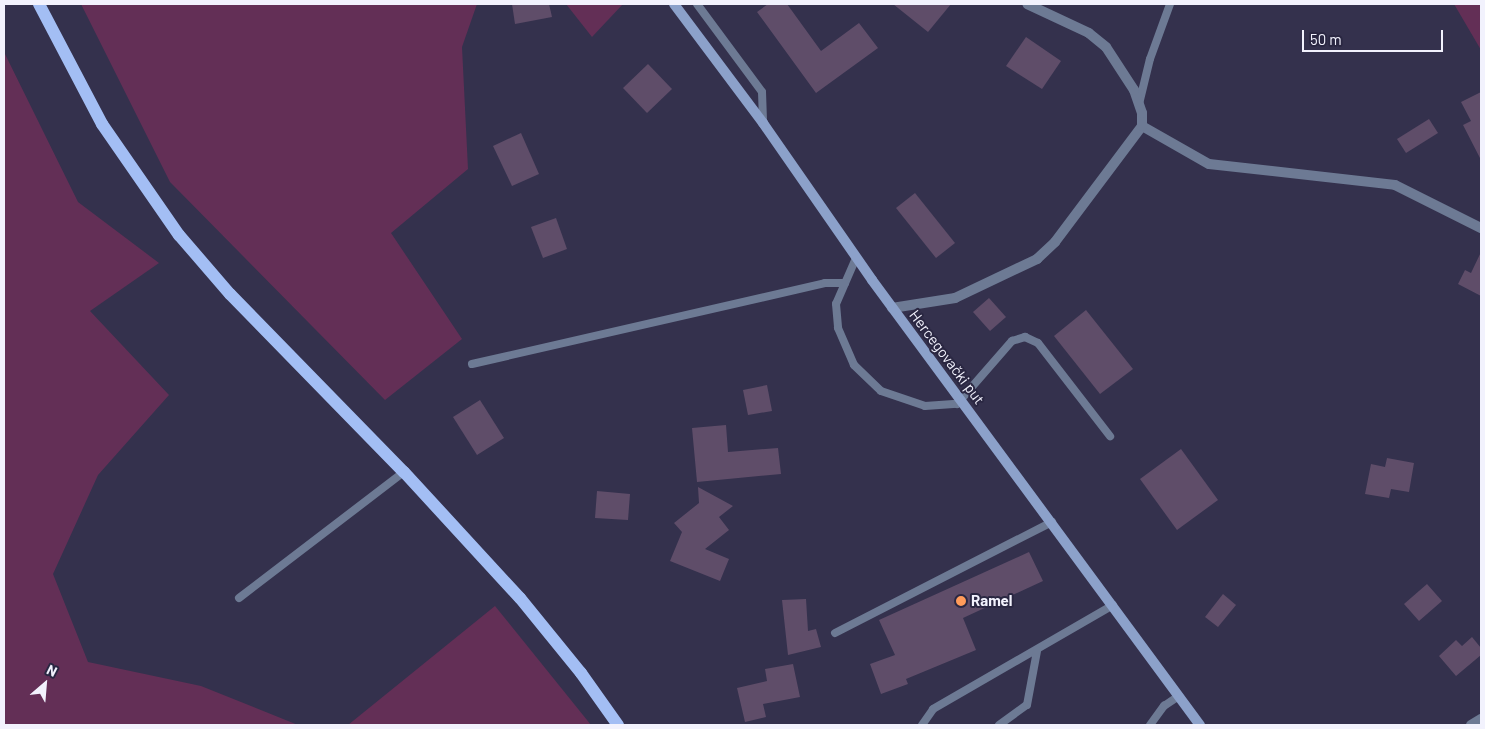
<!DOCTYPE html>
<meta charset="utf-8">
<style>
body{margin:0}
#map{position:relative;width:1485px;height:729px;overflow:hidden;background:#34314d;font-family:Barlow,sans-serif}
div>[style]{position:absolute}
.green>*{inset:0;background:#632f56}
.building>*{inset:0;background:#5f4d69}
.service>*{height:8px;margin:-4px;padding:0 4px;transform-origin:4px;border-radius:4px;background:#6d7a94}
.minor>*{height:10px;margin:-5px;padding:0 5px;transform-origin:5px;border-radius:5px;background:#6d7a94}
.secondary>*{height:10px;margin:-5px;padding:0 5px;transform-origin:5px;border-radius:5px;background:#8ca1ca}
.primary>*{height:12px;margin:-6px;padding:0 6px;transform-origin:6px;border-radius:6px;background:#a3bef4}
.dots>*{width:14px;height:14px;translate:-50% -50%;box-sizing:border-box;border:2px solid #2a2742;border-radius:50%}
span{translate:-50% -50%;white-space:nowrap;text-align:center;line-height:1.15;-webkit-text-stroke:4px #2a2742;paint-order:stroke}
.street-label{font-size:15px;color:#f2f2fd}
.poi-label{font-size:15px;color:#f2f2fd;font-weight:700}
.left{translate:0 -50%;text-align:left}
.frame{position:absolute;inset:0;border:5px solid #f2f2fd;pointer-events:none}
.north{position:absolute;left:20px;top:659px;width:50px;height:50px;-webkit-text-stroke:4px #2a2742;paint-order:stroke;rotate:27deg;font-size:14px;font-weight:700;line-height:20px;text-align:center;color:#f2f2fd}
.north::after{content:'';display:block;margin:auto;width:18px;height:22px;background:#f2f2fd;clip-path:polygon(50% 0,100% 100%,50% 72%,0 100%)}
.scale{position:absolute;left:1302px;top:30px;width:141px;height:22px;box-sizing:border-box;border:2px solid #f2f2fd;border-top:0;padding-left:6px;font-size:15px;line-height:18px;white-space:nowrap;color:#f2f2fd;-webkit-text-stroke:4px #2a2742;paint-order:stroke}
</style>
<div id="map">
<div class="green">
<div style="clip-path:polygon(81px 4px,477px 4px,462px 47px,468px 169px,391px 233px,462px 339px,385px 400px,170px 182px)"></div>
<div style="clip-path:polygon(566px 4px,623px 4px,592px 37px)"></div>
<div style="clip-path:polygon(1454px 4px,1481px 4px,1481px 50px)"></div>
<div style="clip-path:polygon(4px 52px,78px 202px,159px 263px,90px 311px,169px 395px,98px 475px,53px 574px,88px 662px,201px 686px,298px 725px,4px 725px)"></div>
<div style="clip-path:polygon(495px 606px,591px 725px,348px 725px)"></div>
</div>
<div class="building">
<div style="clip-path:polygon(512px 4px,549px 4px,552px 17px,515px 24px)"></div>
<div style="clip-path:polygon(768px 4px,787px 4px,821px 51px,859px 23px,878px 48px,816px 93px,757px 12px)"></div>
<div style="clip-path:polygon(893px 4px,951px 4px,928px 32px)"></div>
<div style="clip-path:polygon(1026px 37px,1061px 61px,1042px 89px,1006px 66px)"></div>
<div style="clip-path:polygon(648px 64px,672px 89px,647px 113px,623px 88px)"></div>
<div style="clip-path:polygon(1481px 92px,1481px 160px,1463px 125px,1471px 121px,1461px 102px)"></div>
<div style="clip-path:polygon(1429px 119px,1438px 133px,1406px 153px,1397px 139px)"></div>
<div style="clip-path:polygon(521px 133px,539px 174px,512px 186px,493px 146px)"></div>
<div style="clip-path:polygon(915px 193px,955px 243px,936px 258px,896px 208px)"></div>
<div style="clip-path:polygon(556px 218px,567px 249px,543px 258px,531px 227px)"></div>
<div style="clip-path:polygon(1481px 252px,1481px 296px,1458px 284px,1465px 270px,1471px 273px)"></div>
<div style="clip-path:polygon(989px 298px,1006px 317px,990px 331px,973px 312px)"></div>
<div style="clip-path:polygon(1086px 310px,1133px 369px,1100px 394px,1054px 336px)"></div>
<div style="clip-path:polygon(767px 385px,772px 411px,748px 415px,743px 390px)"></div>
<div style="clip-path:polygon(480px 400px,504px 438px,477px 455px,453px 417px)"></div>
<div style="clip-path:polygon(726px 425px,728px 452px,778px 448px,781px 474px,697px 482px,692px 428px)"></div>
<div style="clip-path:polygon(1181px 449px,1218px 500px,1177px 530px,1140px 479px)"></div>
<div style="clip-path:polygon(1387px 458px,1414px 463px,1409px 492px,1391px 489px,1389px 498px,1365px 494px,1371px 464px,1385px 467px)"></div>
<div style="clip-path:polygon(698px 487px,733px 506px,719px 517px,729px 530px,705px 549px,729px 559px,720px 581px,670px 561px,682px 532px,674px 523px,699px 503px)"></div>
<div style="clip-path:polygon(597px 491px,630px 494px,628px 520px,595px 518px)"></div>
<div style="clip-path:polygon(1029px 552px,1043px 581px,963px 618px,976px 650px,906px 679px,908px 684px,881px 694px,870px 664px,895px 655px,879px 620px)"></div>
<div style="clip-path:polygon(1427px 584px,1442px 601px,1419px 621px,1404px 604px)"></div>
<div style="clip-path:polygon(1223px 594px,1236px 605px,1218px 627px,1205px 617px)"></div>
<div style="clip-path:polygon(806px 599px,808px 631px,816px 629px,821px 647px,788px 655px,782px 600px)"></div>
<div style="clip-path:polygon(1472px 637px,1481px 648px,1481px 655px,1456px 676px,1439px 656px,1456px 640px,1462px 646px)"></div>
<div style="clip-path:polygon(793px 664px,800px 697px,763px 704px,766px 717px,745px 722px,737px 688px,767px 681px,765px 669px)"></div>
</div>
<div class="service">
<div style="left:697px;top:4px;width:109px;rotate:53.5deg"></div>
<div style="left:762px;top:92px;width:31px;rotate:88deg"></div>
<div style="left:1139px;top:104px;width:46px;rotate:-76.3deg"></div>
<div style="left:1150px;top:59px;width:59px;rotate:-70deg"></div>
<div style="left:856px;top:258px;width:50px;rotate:113.5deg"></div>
<div style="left:836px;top:304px;width:24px;rotate:85deg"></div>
<div style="left:838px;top:328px;width:40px;rotate:66.6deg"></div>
<div style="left:854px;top:365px;width:37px;rotate:44deg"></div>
<div style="left:881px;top:391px;width:46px;rotate:18.8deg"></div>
<div style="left:925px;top:406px;width:32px;rotate:-4deg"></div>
<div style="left:957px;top:404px;width:84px;rotate:-48.9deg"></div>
<div style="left:1012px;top:341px;width:14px;rotate:-17deg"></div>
<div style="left:1025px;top:337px;width:14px;rotate:25deg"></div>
<div style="left:1038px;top:343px;width:118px;rotate:52.3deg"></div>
<div style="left:472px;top:364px;width:362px;rotate:-12.9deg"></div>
<div style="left:825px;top:283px;width:20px"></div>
<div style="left:239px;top:598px;width:208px;rotate:-37.4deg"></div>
<div style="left:835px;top:633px;width:244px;rotate:-27.1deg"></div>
<div style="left:922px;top:725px;width:19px;rotate:-55deg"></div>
<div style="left:933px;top:709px;width:208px;rotate:-30deg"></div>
<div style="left:999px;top:725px;width:34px;rotate:-36deg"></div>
<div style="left:1027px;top:705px;width:55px;rotate:-79.5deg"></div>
<div style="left:1150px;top:725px;width:24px;rotate:-54deg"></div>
<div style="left:1164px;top:706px;width:18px;rotate:-34deg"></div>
</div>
<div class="minor">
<div style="left:1142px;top:126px;width:77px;rotate:29.6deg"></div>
<div style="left:1209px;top:164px;width:187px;rotate:6.4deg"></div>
<div style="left:1395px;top:185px;width:96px;rotate:26.6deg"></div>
<div style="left:892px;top:308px;width:64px;rotate:-9deg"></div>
<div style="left:955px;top:298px;width:91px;rotate:-25.4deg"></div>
<div style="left:1037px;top:259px;width:25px;rotate:-43deg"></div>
<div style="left:1055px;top:242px;width:145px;rotate:-53.1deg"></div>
<div style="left:1142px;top:126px;width:13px;rotate:-90deg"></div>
<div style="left:1142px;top:113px;width:24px;rotate:-109deg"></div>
<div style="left:1134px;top:90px;width:51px;rotate:-123.1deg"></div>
<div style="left:1106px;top:47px;width:22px;rotate:-141deg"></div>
<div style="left:1089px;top:33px;width:68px;rotate:-154.9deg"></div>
<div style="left:1471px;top:725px;width:12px;rotate:-31deg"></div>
</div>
<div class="secondary">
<div style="left:674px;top:4px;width:149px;rotate:53.2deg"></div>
<div style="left:763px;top:123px;width:191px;rotate:55.2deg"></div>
<div style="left:872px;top:280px;width:553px;rotate:53.61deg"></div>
</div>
<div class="primary">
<div style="left:39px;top:4px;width:136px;rotate:62.3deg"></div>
<div style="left:102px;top:124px;width:135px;rotate:55.3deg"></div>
<div style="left:179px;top:235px;width:78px;rotate:49.2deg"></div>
<div style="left:230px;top:294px;width:249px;rotate:45.7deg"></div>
<div style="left:404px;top:472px;width:171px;rotate:47.4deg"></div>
<div style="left:520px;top:598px;width:97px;rotate:50.9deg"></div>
<div style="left:581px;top:673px;width:64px;rotate:54.6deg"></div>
</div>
<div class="dots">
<div style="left:961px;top:601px;background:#ff9b5a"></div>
</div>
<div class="street-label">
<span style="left:947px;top:357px;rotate:53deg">Hercegovački put</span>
</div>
<div class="poi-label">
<span class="left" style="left:971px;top:601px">Ramel</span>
</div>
<div class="frame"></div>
<div class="north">N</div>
<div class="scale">50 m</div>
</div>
